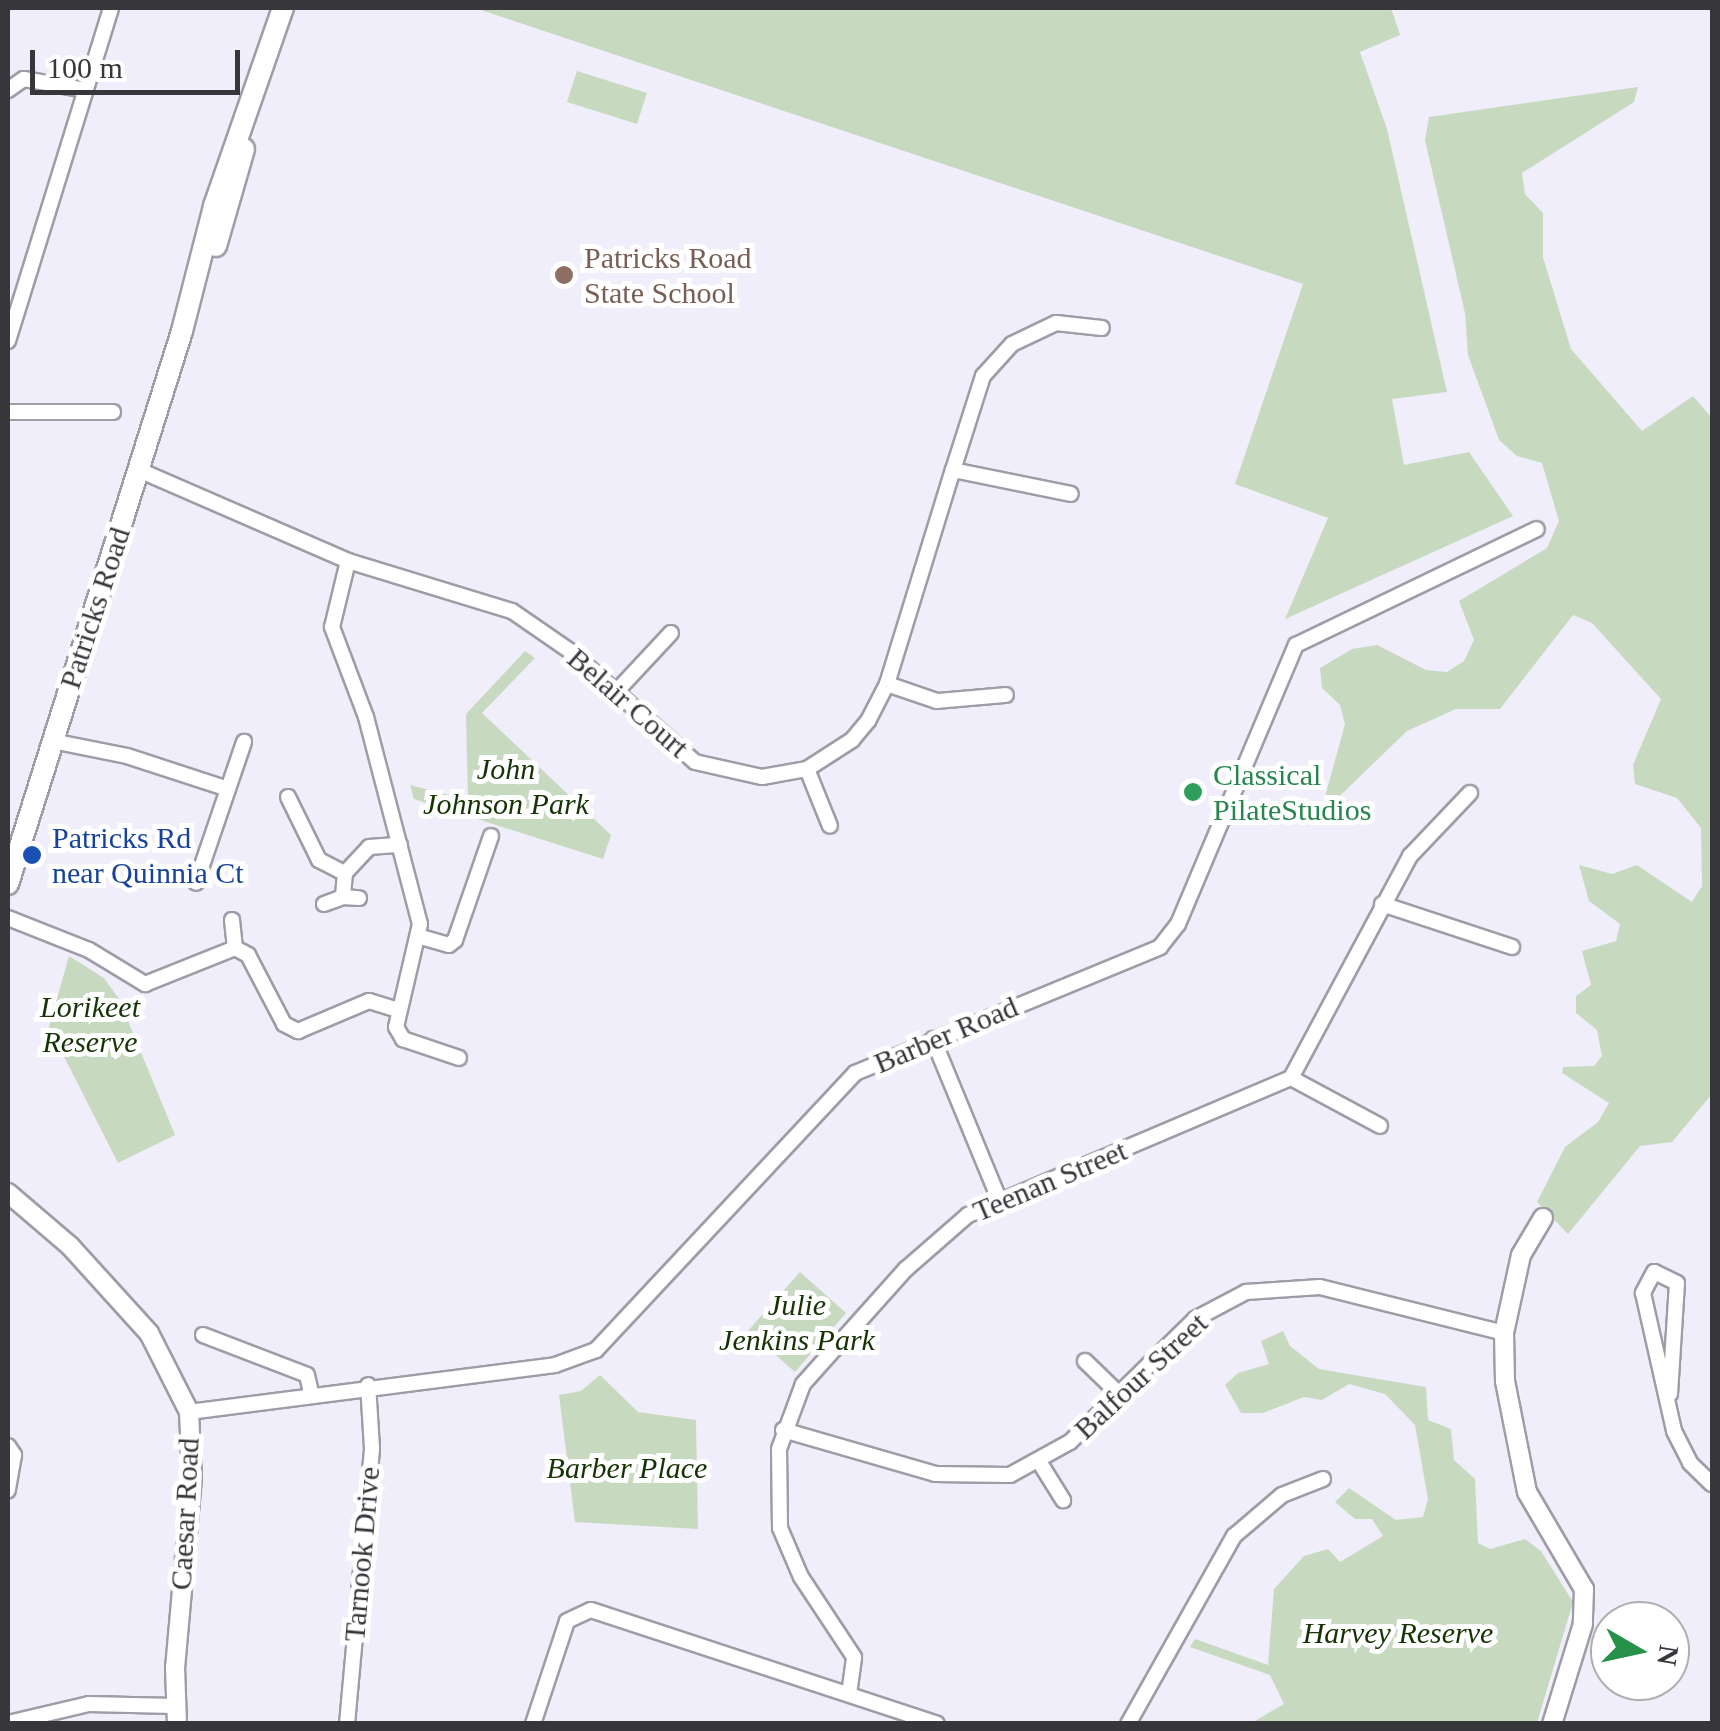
<!DOCTYPE html>
<style>
body{margin:0}
#map{position:relative;width:1720px;height:1731px;overflow:hidden;background:#f0eefa;font-family:Georgia,serif}
div>[style]{position:absolute}
.green>*{inset:0;background:#c7dac0}
.roads{filter:drop-shadow(2px 0 #9f9ca8) drop-shadow(-2px 0 #9f9ca8) drop-shadow(0 2px #9f9ca8) drop-shadow(0 -2px #9f9ca8)}
.minor>*{height:14px;margin:-7px;padding:0 7px;transform-origin:7px;border-radius:7px;background:#fff}
.tertiary>*{height:18px;margin:-9px;padding:0 9px;transform-origin:9px;border-radius:9px;background:#fff}
.secondary>*{height:20px;margin:-10px;padding:0 10px;transform-origin:10px;border-radius:10px;background:#fff}
.dots>*{width:28px;height:28px;translate:-50% -50%;box-sizing:border-box;border:5px solid #fff;border-radius:50%}
span{translate:-50% -50%;white-space:nowrap;text-align:center;line-height:1.15;-webkit-text-stroke:10px #fff;paint-order:stroke}
.education-label{font-size:30px;color:#785e54}
.left{translate:0 -50%;text-align:left}
.street-label{font-size:30px;color:#37363b}
.park-label{font-size:30px;color:#153304;font-style:italic}
.leisure-label{font-size:30px;color:#27864d}
.transit-label{font-size:30px;color:#164399}
.frame{position:absolute;inset:0;border:10px solid #37363b;pointer-events:none}
.north{position:absolute;left:1590px;top:1601px;width:100px;height:100px;box-sizing:border-box;background:#fff;border:2px solid #afafb1;border-radius:50%;rotate:99deg;font-size:28px;font-weight:700;line-height:40px;text-align:center;color:#37363b}
.north::after{content:'';display:block;margin:auto;width:35px;height:45px;background:#279149;clip-path:polygon(50% 0,100% 100%,50% 72%,0 100%)}
.scale{position:absolute;left:30px;top:50px;width:210px;height:45px;box-sizing:border-box;border:5px solid #37363b;border-top:0;padding-left:12px;font-size:30px;line-height:35px;white-space:nowrap;color:#37363b;-webkit-text-stroke:8px #fff;paint-order:stroke}
</style>
<div id="map">
<div class="green">
<div style="clip-path:polygon(475px 8px,1391px 8px,1400px 35px,1360px 52px,1387px 129px,1447px 392px,1392px 399px,1404px 465px,1469px 452px,1513px 516px,1285px 619px,1328px 518px,1235px 484px,1303px 284px)"></div>
<div style="clip-path:polygon(577px 71px,647px 93px,637px 124px,567px 102px)"></div>
<div style="clip-path:polygon(1638px 87px,1634px 102px,1522px 173px,1525px 194px,1543px 213px,1543px 257px,1571px 349px,1642px 431px,1693px 396px,1712px 418px,1712px 1094px,1672px 1142px,1640px 1146px,1568px 1234px,1537px 1202px,1565px 1147px,1598px 1122px,1609px 1103px,1562px 1073px,1563px 1067px,1594px 1066px,1602px 1056px,1597px 1030px,1576px 1013px,1576px 996px,1591px 985px,1582px 951px,1616px 941px,1620px 924px,1589px 901px,1579px 865px,1612px 874px,1637px 865px,1692px 902px,1702px 886px,1701px 828px,1677px 798px,1635px 784px,1633px 765px,1661px 699px,1592px 623px,1573px 615px,1500px 709px,1456px 709px,1407px 731px,1320px 815px,1345px 724px,1340px 705px,1322px 688px,1320px 668px,1352px 649px,1377px 645px,1426px 670px,1447px 672px,1464px 661px,1474px 640px,1459px 601px,1547px 548px,1559px 521px,1542px 463px,1517px 456px,1499px 440px,1468px 355px,1465px 313px,1425px 140px,1429px 117px)"></div>
<div style="clip-path:polygon(525px 651px,535px 658px,482px 713px,611px 835px,603px 859px,414px 799px,410px 785px,468px 800px,466px 714px)"></div>
<div style="clip-path:polygon(69px 956px,104px 978px,119px 999px,175px 1135px,118px 1163px,49px 1027px)"></div>
<div style="clip-path:polygon(800px 1272px,846px 1313px,795px 1372px,748px 1331px)"></div>
<div style="clip-path:polygon(1283px 1331px,1290px 1346px,1319px 1369px,1426px 1387px,1428px 1420px,1451px 1429px,1454px 1460px,1475px 1479px,1478px 1543px,1490px 1549px,1525px 1539px,1541px 1551px,1573px 1602px,1537px 1723px,1251px 1723px,1284px 1704px,1270px 1675px,1190px 1647px,1195px 1639px,1268px 1665px,1274px 1589px,1304px 1556px,1328px 1549px,1340px 1562px,1383px 1536px,1372px 1519px,1355px 1519px,1335px 1502px,1349px 1488px,1396px 1520px,1423px 1517px,1428px 1499px,1415px 1425px,1385px 1394px,1349px 1384px,1322px 1400px,1304px 1397px,1263px 1413px,1241px 1413px,1225px 1385px,1238px 1373px,1269px 1364px,1261px 1341px)"></div>
<div style="clip-path:polygon(600px 1375px,638px 1412px,696px 1420px,698px 1529px,575px 1522px,559px 1395px,581px 1391px)"></div>
</div>
<div class="roads">
<div class="minor">
<div style="left:8px;top:90px;width:19px;rotate:-35deg"></div>
<div style="left:24px;top:79px;width:62px;rotate:10.2deg"></div>
<div style="left:8px;top:341px;width:349px;rotate:-72.8deg"></div>
<div style="left:8px;top:412px;width:105px"></div>
<div style="left:139px;top:470px;width:228px;rotate:23.5deg"></div>
<div style="left:348px;top:561px;width:171px;rotate:17deg"></div>
<div style="left:512px;top:611px;width:70px;rotate:34.6deg"></div>
<div style="left:570px;top:651px;width:167px;rotate:41.6deg"></div>
<div style="left:695px;top:762px;width:69px;rotate:12.6deg"></div>
<div style="left:762px;top:777px;width:46px;rotate:-10.1deg"></div>
<div style="left:807px;top:769px;width:54px;rotate:-32.8deg"></div>
<div style="left:852px;top:740px;width:25px;rotate:-50deg"></div>
<div style="left:868px;top:721px;width:42px;rotate:-62.8deg"></div>
<div style="left:887px;top:684px;width:224px;rotate:-72.9deg"></div>
<div style="left:953px;top:470px;width:120px;rotate:11.5deg"></div>
<div style="left:953px;top:470px;width:99px;rotate:-72.3deg"></div>
<div style="left:983px;top:376px;width:43px;rotate:-47.8deg"></div>
<div style="left:1012px;top:344px;width:49px;rotate:-25.5deg"></div>
<div style="left:1056px;top:323px;width:46px;rotate:6.2deg"></div>
<div style="left:348px;top:561px;width:68px;rotate:103.6deg"></div>
<div style="left:332px;top:627px;width:96px;rotate:69.3deg"></div>
<div style="left:366px;top:717px;width:214px;rotate:75.4deg"></div>
<div style="left:420px;top:924px;width:106px;rotate:103.1deg"></div>
<div style="left:396px;top:1027px;width:14px;rotate:60deg"></div>
<div style="left:403px;top:1039px;width:59px;rotate:18.7deg"></div>
<div style="left:887px;top:684px;width:53px;rotate:18.8deg"></div>
<div style="left:937px;top:701px;width:69px;rotate:-5deg"></div>
<div style="left:615px;top:693px;width:82px;rotate:-47deg"></div>
<div style="left:52px;top:741px;width:76px;rotate:11.3deg"></div>
<div style="left:127px;top:756px;width:106px;rotate:18.1deg"></div>
<div style="left:228px;top:789px;width:99px;rotate:108.8deg"></div>
<div style="left:807px;top:769px;width:61px;rotate:68deg"></div>
<div style="left:228px;top:789px;width:50px;rotate:-71.2deg"></div>
<div style="left:288px;top:797px;width:70px;rotate:63.8deg"></div>
<div style="left:319px;top:860px;width:29px;rotate:27deg"></div>
<div style="left:345px;top:873px;width:24px;rotate:95deg"></div>
<div style="left:343px;top:897px;width:16px;rotate:4deg"></div>
<div style="left:345px;top:873px;width:35px;rotate:-47deg"></div>
<div style="left:369px;top:847px;width:31px;rotate:-4deg"></div>
<div style="left:324px;top:904px;width:20px;rotate:-20deg"></div>
<div style="left:1382px;top:904px;width:137px;rotate:18.3deg"></div>
<div style="left:8px;top:918px;width:87px;rotate:21.6deg"></div>
<div style="left:89px;top:950px;width:66px;rotate:31.3deg"></div>
<div style="left:145px;top:984px;width:97px;rotate:-21.8deg"></div>
<div style="left:235px;top:948px;width:15px;rotate:28deg"></div>
<div style="left:248px;top:955px;width:78px;rotate:62.4deg"></div>
<div style="left:284px;top:1024px;width:16px;rotate:27deg"></div>
<div style="left:298px;top:1031px;width:77px;rotate:-22.9deg"></div>
<div style="left:369px;top:1001px;width:28px;rotate:17deg"></div>
<div style="left:232px;top:920px;width:28px;rotate:84deg"></div>
<div style="left:421px;top:937px;width:29px;rotate:16deg"></div>
<div style="left:449px;top:945px;width:8px;rotate:-40deg"></div>
<div style="left:455px;top:940px;width:110px;rotate:-70.9deg"></div>
<div style="left:933px;top:1039px;width:173px;rotate:67.6deg"></div>
<div style="left:1291px;top:1078px;width:101px;rotate:28.3deg"></div>
<div style="left:203px;top:1335px;width:111px;rotate:21deg"></div>
<div style="left:307px;top:1375px;width:17px;rotate:77deg"></div>
<div style="left:1085px;top:1361px;width:46px;rotate:44.1deg"></div>
<div style="left:1670px;top:1394px;width:111px;rotate:-86.4deg"></div>
<div style="left:1677px;top:1283px;width:25px;rotate:-154deg"></div>
<div style="left:1654px;top:1272px;width:24px;rotate:118deg"></div>
<div style="left:1643px;top:1293px;width:141px;rotate:77.3deg"></div>
<div style="left:1674px;top:1431px;width:36px;rotate:63deg"></div>
<div style="left:1690px;top:1463px;width:30px;rotate:44deg"></div>
<div style="left:189px;top:1412px;width:369px;rotate:-7.3deg"></div>
<div style="left:555px;top:1365px;width:44px;rotate:-20.1deg"></div>
<div style="left:596px;top:1350px;width:379px;rotate:-46.9deg"></div>
<div style="left:855px;top:1073px;width:330px;rotate:-22.4deg"></div>
<div style="left:1160px;top:947px;width:29px;rotate:-52deg"></div>
<div style="left:1178px;top:924px;width:303px;rotate:-67.1deg"></div>
<div style="left:1296px;top:645px;width:267px;rotate:-25.7deg"></div>
<div style="left:783px;top:1430px;width:158px;rotate:16.1deg"></div>
<div style="left:935px;top:1474px;width:75px;rotate:0.8deg"></div>
<div style="left:1010px;top:1475px;width:68px;rotate:-28.8deg"></div>
<div style="left:1070px;top:1442px;width:175px;rotate:-44.5deg"></div>
<div style="left:1195px;top:1319px;width:58px;rotate:-27.9deg"></div>
<div style="left:1246px;top:1292px;width:74px;rotate:-3.9deg"></div>
<div style="left:1320px;top:1287px;width:190px;rotate:14deg"></div>
<div style="left:8px;top:1446px;width:11px;rotate:56deg"></div>
<div style="left:14px;top:1455px;width:36px;rotate:100deg"></div>
<div style="left:1040px;top:1463px;width:44px;rotate:58.1deg"></div>
<div style="left:849px;top:1694px;width:37px;rotate:-82deg"></div>
<div style="left:854px;top:1657px;width:96px;rotate:-123.5deg"></div>
<div style="left:801px;top:1577px;width:53px;rotate:-113.2deg"></div>
<div style="left:780px;top:1528px;width:79px;rotate:-90.7deg"></div>
<div style="left:779px;top:1449px;width:69px;rotate:-69.7deg"></div>
<div style="left:803px;top:1384px;width:154px;rotate:-48.2deg"></div>
<div style="left:906px;top:1269px;width:82px;rotate:-41.1deg"></div>
<div style="left:968px;top:1215px;width:351px;rotate:-23deg"></div>
<div style="left:1291px;top:1078px;width:252px;rotate:-61.8deg"></div>
<div style="left:1410px;top:856px;width:87px;rotate:-46.4deg"></div>
<div style="left:8px;top:1723px;width:83px;rotate:-13.2deg"></div>
<div style="left:89px;top:1704px;width:85px;rotate:1.3deg"></div>
<div style="left:347px;top:1724px;width:277px;rotate:-84.8deg"></div>
<div style="left:372px;top:1448px;width:63px;rotate:-93.6deg"></div>
<div style="left:533px;top:1724px;width:108px;rotate:-71.7deg"></div>
<div style="left:567px;top:1621px;width:26px;rotate:-25deg"></div>
<div style="left:591px;top:1610px;width:364px;rotate:18.2deg"></div>
<div style="left:1128px;top:1724px;width:216px;rotate:-60.6deg"></div>
<div style="left:1234px;top:1536px;width:63px;rotate:-40.5deg"></div>
<div style="left:1282px;top:1495px;width:44px;rotate:-21.3deg"></div>
</div>
<div class="tertiary">
<div style="left:8px;top:1193px;width:82px;rotate:40.5deg"></div>
<div style="left:70px;top:1246px;width:118px;rotate:47.8deg"></div>
<div style="left:149px;top:1333px;width:89px;rotate:63.1deg"></div>
<div style="left:189px;top:1412px;width:66px;rotate:87.4deg"></div>
<div style="left:192px;top:1478px;width:190px;rotate:95.1deg"></div>
<div style="left:175px;top:1667px;width:57px;rotate:88deg"></div>
<div style="left:1543px;top:1218px;width:43px;rotate:120.7deg"></div>
<div style="left:1521px;top:1255px;width:80px;rotate:102.3deg"></div>
<div style="left:1504px;top:1333px;width:48px;rotate:88.8deg"></div>
<div style="left:1505px;top:1381px;width:113px;rotate:78.8deg"></div>
<div style="left:1527px;top:1492px;width:113px;rotate:59.6deg"></div>
<div style="left:1584px;top:1589px;width:35px;rotate:92deg"></div>
<div style="left:1583px;top:1624px;width:105px;rotate:107.2deg"></div>
</div>
<div class="secondary">
<div style="left:216px;top:246px;width:101px;rotate:-73.9deg"></div>
<div style="left:8px;top:884px;width:580px;rotate:-72.53deg"></div>
<div style="left:182px;top:331px;width:129px;rotate:-75.6deg"></div>
<div style="left:214px;top:206px;width:210px;rotate:-70.8deg"></div>
</div>
</div>
<div class="dots">
<div style="left:564px;top:275px;background:#8d6e63"></div>
<div style="left:1193px;top:792px;background:#2e9e5b"></div>
<div style="left:32px;top:855px;background:#1a4fb4"></div>
</div>
<div class="education-label">
<span class="left" style="left:584px;top:275px">Patricks Road<br>State School</span>
</div>
<div class="street-label">
<span style="left:95px;top:608px;rotate:-72deg">Patricks Road</span>
<span style="left:628px;top:703px;rotate:41deg">Belair Court</span>
<span style="left:946px;top:1035px;rotate:-23deg">Barber Road</span>
<span style="left:1050px;top:1181px;rotate:-23deg">Teenan Street</span>
<span style="left:1141px;top:1376px;rotate:-43deg">Balfour Street</span>
<span style="left:185px;top:1514px;rotate:-87deg">Caesar Road</span>
<span style="left:362px;top:1554px;rotate:-85deg">Tarnook Drive</span>
</div>
<div class="park-label">
<span style="left:506px;top:786px">John<br>Johnson Park</span>
<span style="left:90px;top:1024px">Lorikeet<br>Reserve</span>
<span style="left:797px;top:1322px">Julie<br>Jenkins Park</span>
<span style="left:627px;top:1468px">Barber Place</span>
<span style="left:1398px;top:1633px">Harvey Reserve</span>
</div>
<div class="leisure-label">
<span class="left" style="left:1213px;top:792px">Classical<br>PilateStudios</span>
</div>
<div class="transit-label">
<span class="left" style="left:52px;top:855px">Patricks Rd<br>near Quinnia Ct</span>
</div>
<div class="frame"></div>
<div class="north">N</div>
<div class="scale">100 m</div>
</div>
